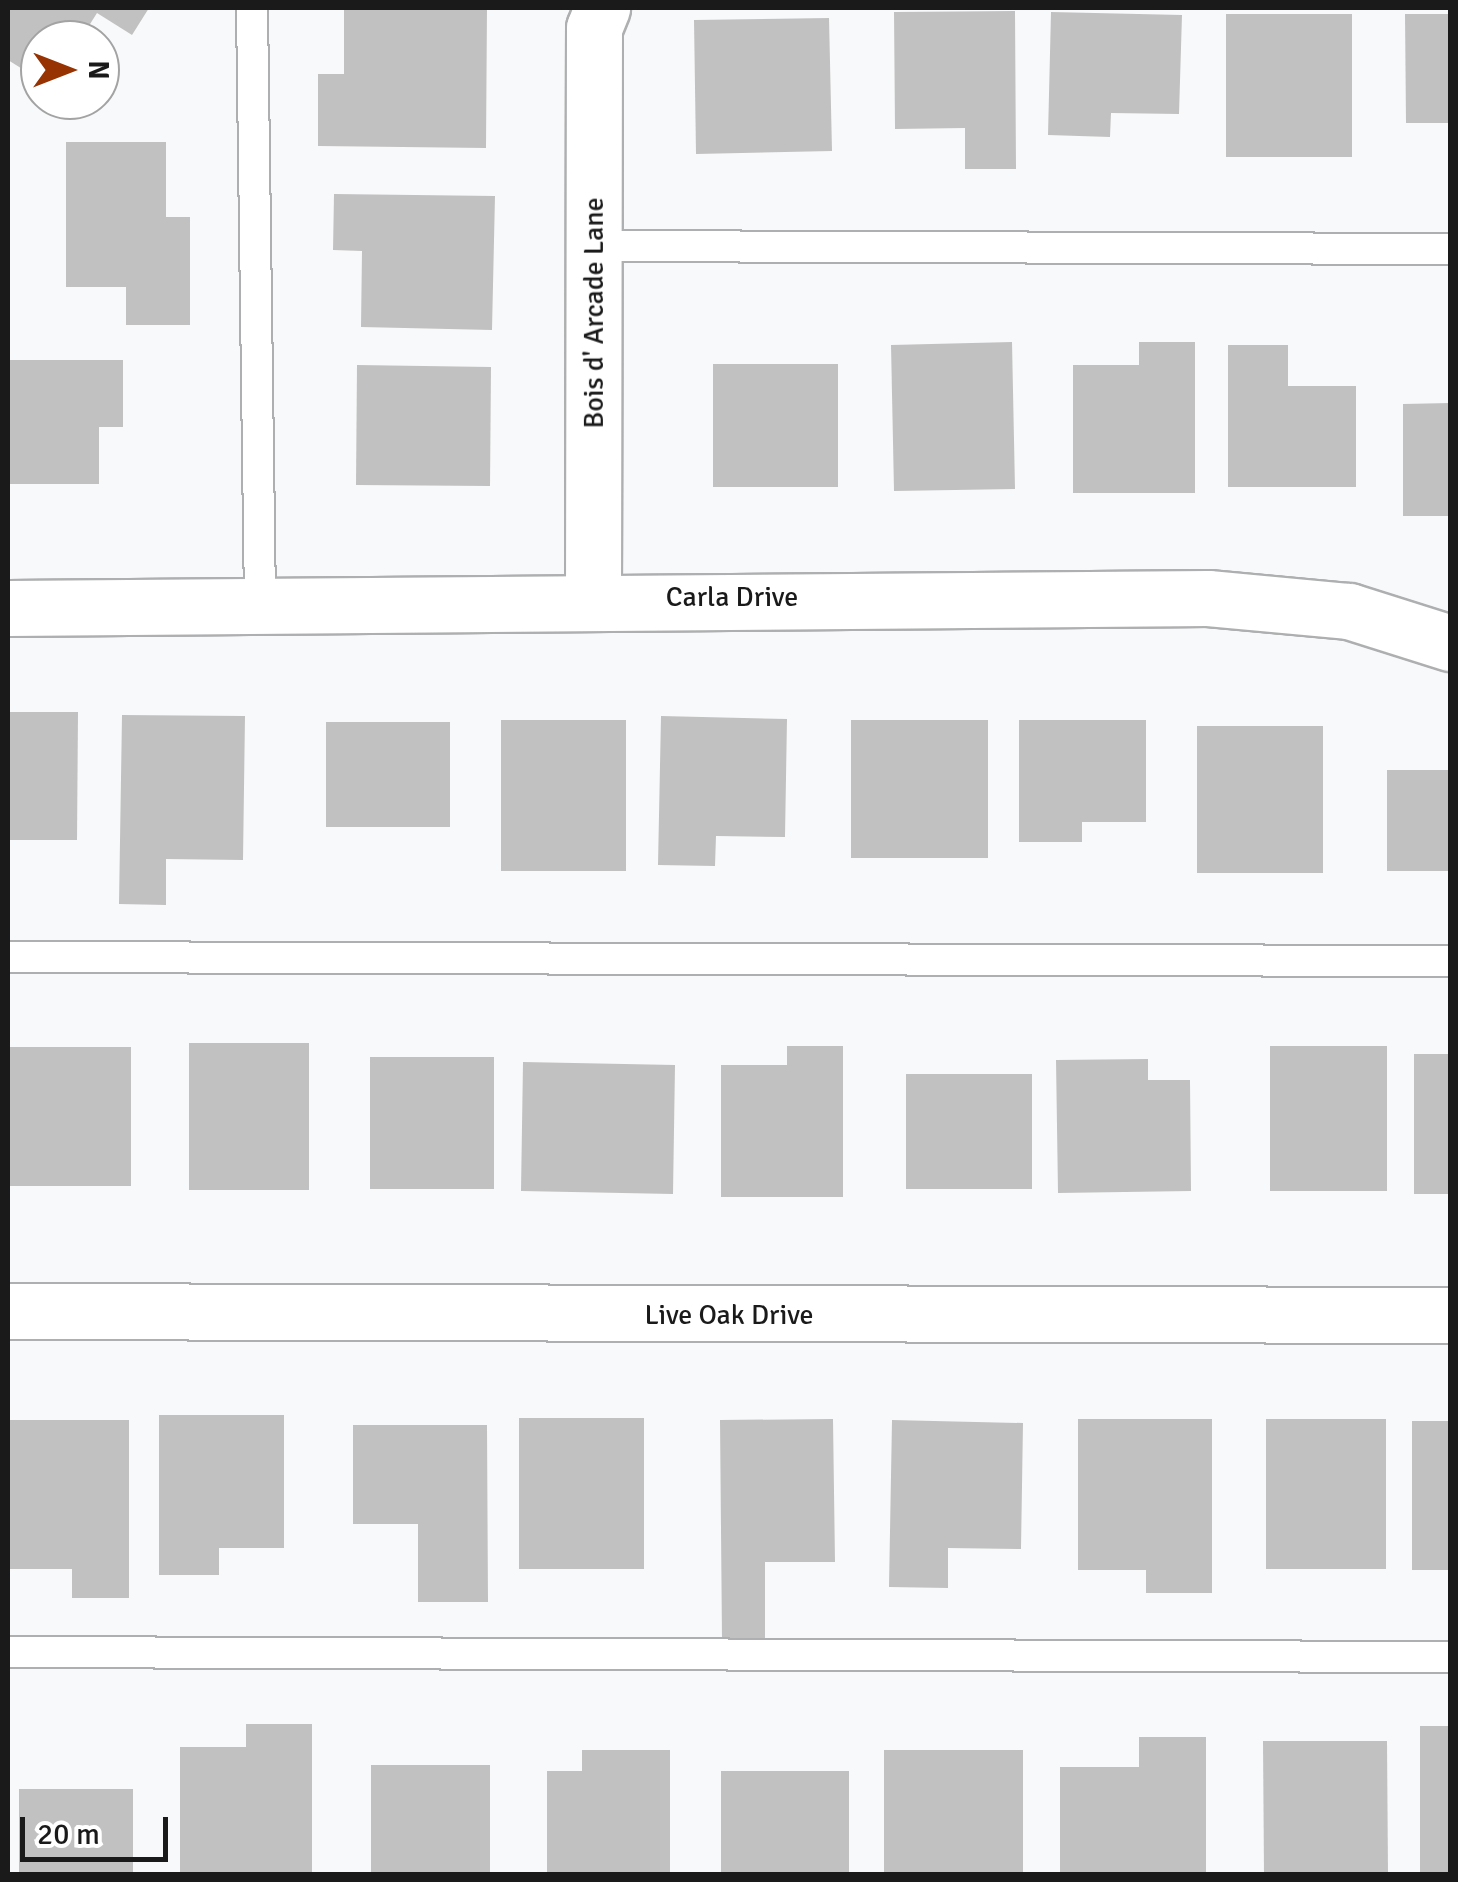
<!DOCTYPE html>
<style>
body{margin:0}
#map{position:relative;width:1458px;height:1882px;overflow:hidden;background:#f8f9fa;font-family:Signika,sans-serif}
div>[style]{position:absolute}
.building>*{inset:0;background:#c2c1c2}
.roads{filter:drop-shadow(2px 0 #aeafb0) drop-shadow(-2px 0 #aeafb0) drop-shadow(0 2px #aeafb0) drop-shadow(0 -2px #aeafb0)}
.service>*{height:30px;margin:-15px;padding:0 15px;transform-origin:15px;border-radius:15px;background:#fff}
.minor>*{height:55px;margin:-27.5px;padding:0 27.5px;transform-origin:27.5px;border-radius:27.5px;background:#fff}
span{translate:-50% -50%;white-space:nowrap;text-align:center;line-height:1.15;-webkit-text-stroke:9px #fff;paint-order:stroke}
.street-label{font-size:28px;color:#1a1a1b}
.frame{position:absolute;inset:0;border:10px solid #1a1a1b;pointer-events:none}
.north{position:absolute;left:20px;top:20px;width:100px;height:100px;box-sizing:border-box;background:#fff;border:2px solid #a3a3a4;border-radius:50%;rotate:90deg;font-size:28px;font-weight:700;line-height:40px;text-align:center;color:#1a1a1b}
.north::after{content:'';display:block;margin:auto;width:35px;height:45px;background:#973202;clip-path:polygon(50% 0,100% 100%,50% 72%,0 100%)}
.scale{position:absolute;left:20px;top:1817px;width:148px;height:45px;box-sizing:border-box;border:5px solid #1a1a1b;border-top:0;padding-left:12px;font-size:30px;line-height:35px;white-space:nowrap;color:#1a1a1b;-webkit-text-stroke:8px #fff;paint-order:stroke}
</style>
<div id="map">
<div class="building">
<div style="clip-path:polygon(8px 8px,149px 8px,132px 35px,97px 13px,80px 40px,40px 40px,40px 80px,8px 60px)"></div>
<div style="clip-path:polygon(344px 8px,487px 8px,486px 148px,318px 146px,318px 74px,344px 74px)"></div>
<div style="clip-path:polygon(1015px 11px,1016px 169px,965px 169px,965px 128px,895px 129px,894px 12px)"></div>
<div style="clip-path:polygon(1051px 12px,1182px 15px,1179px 114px,1111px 113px,1110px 137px,1048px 135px)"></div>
<div style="clip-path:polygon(1226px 14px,1352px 14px,1352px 157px,1226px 157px)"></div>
<div style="clip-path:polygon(1405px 14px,1450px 14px,1450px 123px,1406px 123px)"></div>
<div style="clip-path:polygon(829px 18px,832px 151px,696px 154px,694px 20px)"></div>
<div style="clip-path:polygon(66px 142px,166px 142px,166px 217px,190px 217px,190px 325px,126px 325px,126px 287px,66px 287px)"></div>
<div style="clip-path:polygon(334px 194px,495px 196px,492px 330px,361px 327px,362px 251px,333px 250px)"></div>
<div style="clip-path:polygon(1012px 342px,1015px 489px,894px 491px,891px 345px)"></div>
<div style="clip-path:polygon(1139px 342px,1195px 342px,1195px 493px,1073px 493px,1073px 365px,1139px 365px)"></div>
<div style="clip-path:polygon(1228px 345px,1288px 345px,1288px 386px,1356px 386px,1356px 487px,1228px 487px)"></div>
<div style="clip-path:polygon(8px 360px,123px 360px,123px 427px,99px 427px,99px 484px,8px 484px)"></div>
<div style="clip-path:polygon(713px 364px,838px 364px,838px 487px,713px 487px)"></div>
<div style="clip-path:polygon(357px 365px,491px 367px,490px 486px,356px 485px)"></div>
<div style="clip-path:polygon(1450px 403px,1450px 516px,1403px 516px,1403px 404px)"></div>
<div style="clip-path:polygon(8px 712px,78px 712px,77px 840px,8px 840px)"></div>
<div style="clip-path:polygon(122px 715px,245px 716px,243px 860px,166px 859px,166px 905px,119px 904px)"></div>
<div style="clip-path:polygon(661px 716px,787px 719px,785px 837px,716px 836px,715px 866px,658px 865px)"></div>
<div style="clip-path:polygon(501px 720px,626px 720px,626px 871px,501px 871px)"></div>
<div style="clip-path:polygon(851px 720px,988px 720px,988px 858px,851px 858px)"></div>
<div style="clip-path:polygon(1019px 720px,1146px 720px,1146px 822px,1082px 822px,1082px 842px,1019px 842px)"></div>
<div style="clip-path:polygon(326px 722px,450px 722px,450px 827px,326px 827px)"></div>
<div style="clip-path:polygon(1197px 726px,1323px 726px,1323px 873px,1197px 873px)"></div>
<div style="clip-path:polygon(1387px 770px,1450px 770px,1450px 871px,1387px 871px)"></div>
<div style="clip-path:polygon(189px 1043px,309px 1043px,309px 1190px,189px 1190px)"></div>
<div style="clip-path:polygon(787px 1046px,843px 1046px,843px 1197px,721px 1197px,721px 1065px,787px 1065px)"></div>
<div style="clip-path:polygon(1270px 1046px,1387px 1046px,1387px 1191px,1270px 1191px)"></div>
<div style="clip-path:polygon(8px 1047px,131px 1047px,131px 1186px,8px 1186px)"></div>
<div style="clip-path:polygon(1414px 1054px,1450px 1054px,1450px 1194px,1414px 1194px)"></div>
<div style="clip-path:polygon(370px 1057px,494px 1057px,494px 1189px,370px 1189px)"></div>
<div style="clip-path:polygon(1148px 1059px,1148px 1080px,1190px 1080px,1191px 1191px,1058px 1193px,1056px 1060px)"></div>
<div style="clip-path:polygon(523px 1062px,675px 1065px,673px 1194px,521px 1191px)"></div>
<div style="clip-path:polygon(906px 1074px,1032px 1074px,1032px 1189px,906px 1189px)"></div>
<div style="clip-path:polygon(159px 1415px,284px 1415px,284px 1548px,219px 1548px,219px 1575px,159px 1575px)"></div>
<div style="clip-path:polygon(519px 1418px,644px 1418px,644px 1569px,519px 1569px)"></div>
<div style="clip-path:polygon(833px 1419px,835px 1562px,765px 1562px,765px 1639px,722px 1640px,720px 1420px)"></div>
<div style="clip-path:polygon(1078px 1419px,1212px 1419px,1212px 1593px,1146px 1593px,1146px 1570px,1078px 1570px)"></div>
<div style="clip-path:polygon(1266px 1419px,1386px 1419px,1386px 1569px,1266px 1569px)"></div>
<div style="clip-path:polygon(8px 1420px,129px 1420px,129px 1598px,72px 1598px,72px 1569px,8px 1569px)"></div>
<div style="clip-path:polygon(892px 1420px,1023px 1423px,1021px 1549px,948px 1548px,948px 1588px,889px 1587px)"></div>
<div style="clip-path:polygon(1412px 1421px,1450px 1421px,1450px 1570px,1412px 1570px)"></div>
<div style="clip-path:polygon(353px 1425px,487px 1425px,488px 1602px,418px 1602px,418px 1524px,353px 1524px)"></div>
<div style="clip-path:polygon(246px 1724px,312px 1724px,312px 1874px,180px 1874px,180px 1747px,246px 1747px)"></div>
<div style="clip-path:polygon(1420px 1726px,1450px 1726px,1450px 1874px,1420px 1874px)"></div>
<div style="clip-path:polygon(1139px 1737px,1206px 1737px,1206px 1874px,1060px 1874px,1060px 1767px,1139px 1767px)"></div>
<div style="clip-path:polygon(1263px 1741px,1387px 1741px,1388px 1874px,1264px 1874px)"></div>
<div style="clip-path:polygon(582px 1750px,670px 1750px,670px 1874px,547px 1874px,547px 1771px,582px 1771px)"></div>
<div style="clip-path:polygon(884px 1750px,1023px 1750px,1023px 1874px,884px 1874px)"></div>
<div style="clip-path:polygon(371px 1765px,490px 1765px,490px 1874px,371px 1874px)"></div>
<div style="clip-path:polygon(721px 1771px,849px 1771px,849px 1874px,721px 1874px)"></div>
<div style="clip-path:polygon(19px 1789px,133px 1789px,133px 1874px,19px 1874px)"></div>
</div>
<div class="roads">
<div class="service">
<div style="left:252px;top:8px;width:595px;rotate:89.23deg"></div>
<div style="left:594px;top:246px;width:856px;rotate:0.2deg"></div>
<div style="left:8px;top:957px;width:1442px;rotate:0.16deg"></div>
<div style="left:8px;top:1652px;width:1442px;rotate:0.2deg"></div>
</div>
<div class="minor">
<div style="left:593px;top:597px;width:569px;rotate:-89.9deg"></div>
<div style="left:594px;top:28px;width:22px;rotate:-68deg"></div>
<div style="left:8px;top:608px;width:1200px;rotate:-0.48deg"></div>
<div style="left:1208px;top:598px;width:142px;rotate:5.3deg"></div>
<div style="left:1349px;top:611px;width:106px;rotate:17.6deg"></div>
<div style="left:8px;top:1311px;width:1442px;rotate:0.16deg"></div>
</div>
</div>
<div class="street-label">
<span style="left:594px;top:313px;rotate:-90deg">Bois d' Arcade Lane</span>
<span style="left:732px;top:597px">Carla Drive</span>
<span style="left:729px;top:1315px">Live Oak Drive</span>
</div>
<div class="frame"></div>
<div class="north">N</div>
<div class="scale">20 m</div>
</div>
